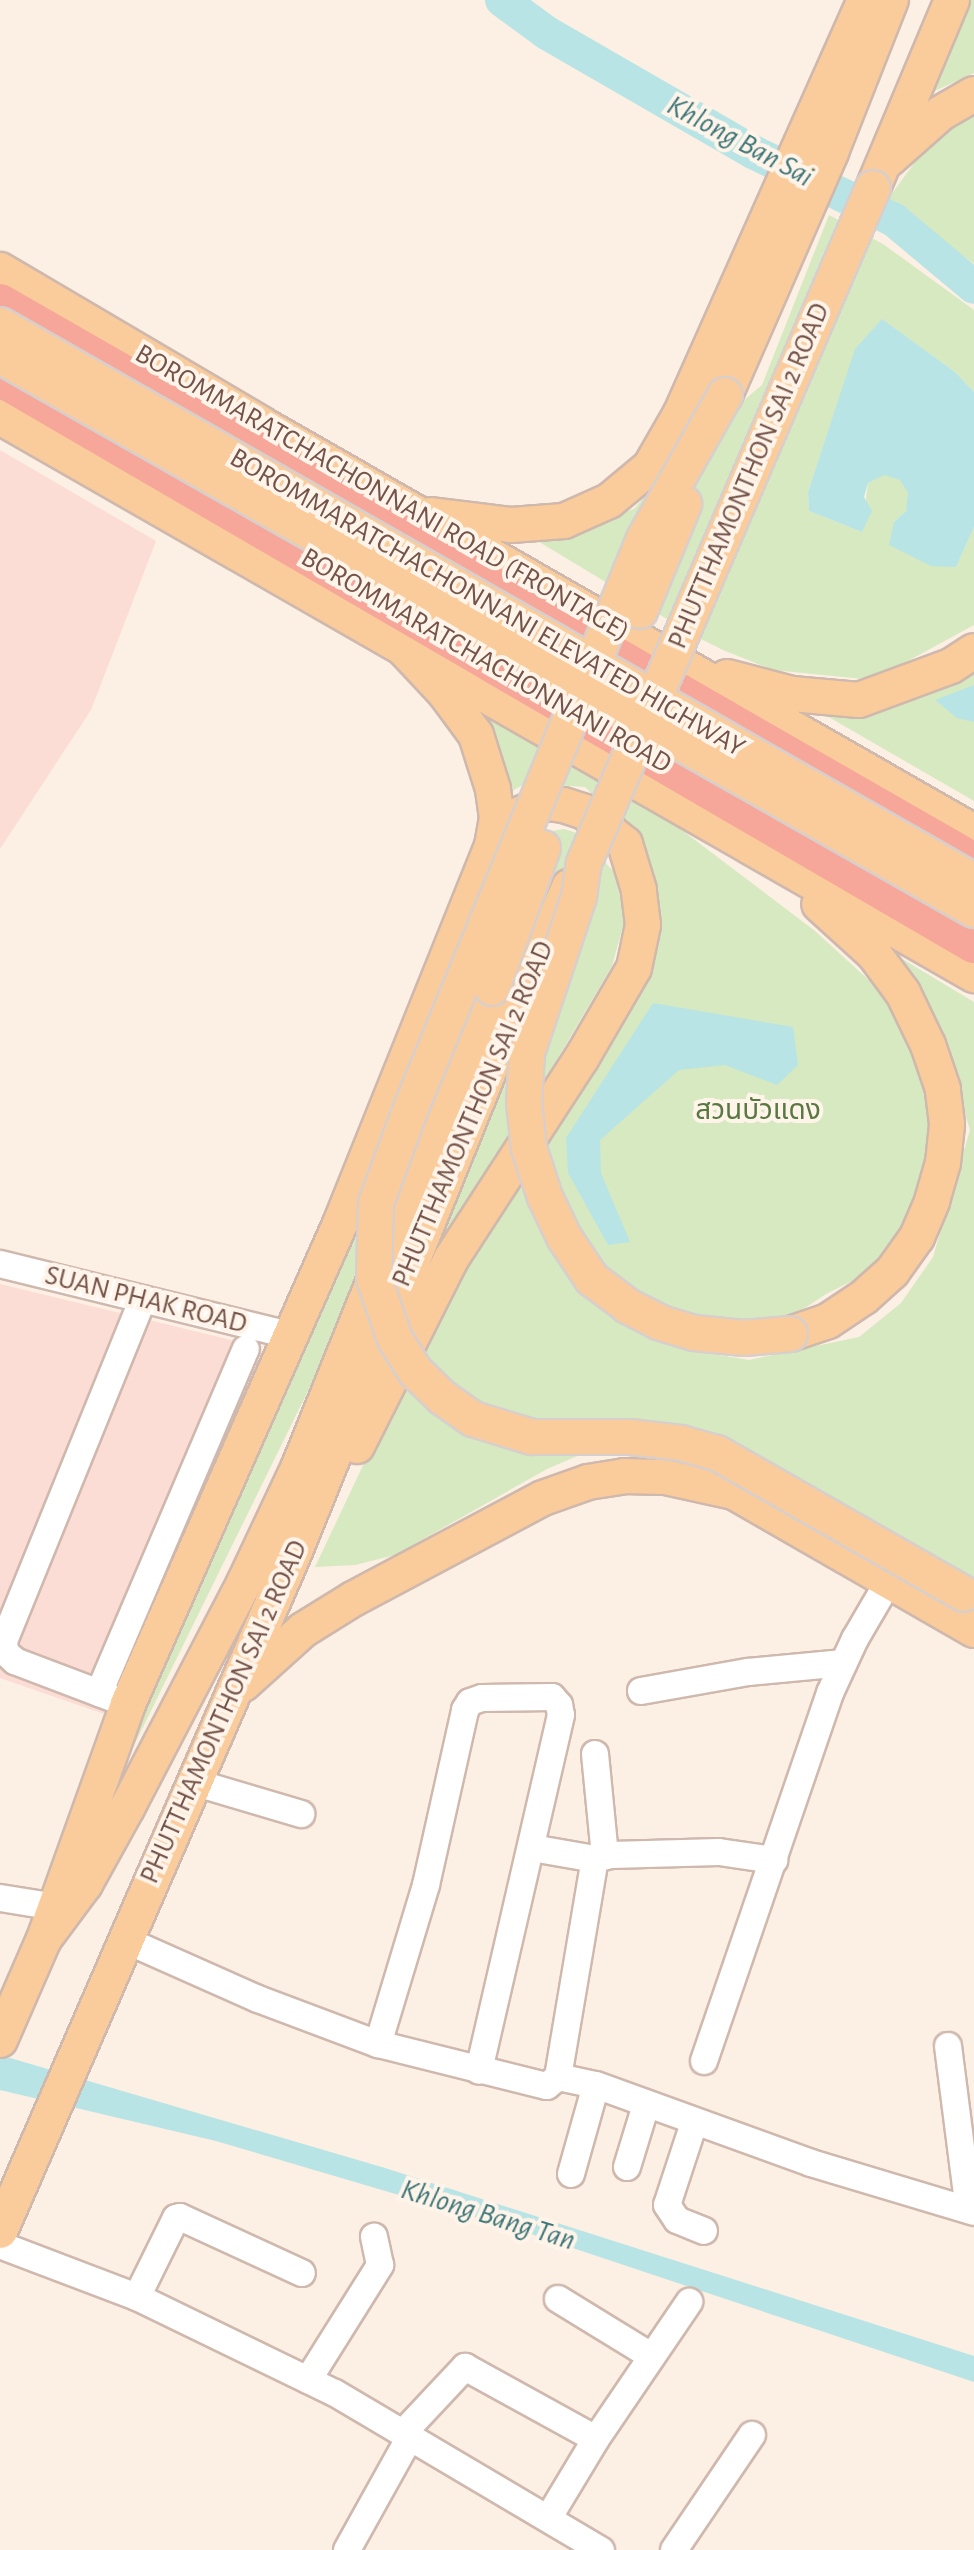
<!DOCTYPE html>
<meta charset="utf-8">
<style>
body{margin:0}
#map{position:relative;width:974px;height:2550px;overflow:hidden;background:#fcefe3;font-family:"Alegreya Sans","Noto Sans Thai",sans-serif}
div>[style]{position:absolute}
.commercial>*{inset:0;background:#fcddd6}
.green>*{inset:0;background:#d6e9c1}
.water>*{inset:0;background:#b8e4e5}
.river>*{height:34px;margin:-17px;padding:0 17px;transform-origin:17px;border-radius:17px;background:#b8e4e5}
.roads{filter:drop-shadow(2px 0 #cfb8ad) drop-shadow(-2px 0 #cfb8ad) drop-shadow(0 2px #cfb8ad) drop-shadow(0 -2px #cfb8ad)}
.minor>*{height:26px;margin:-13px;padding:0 13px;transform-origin:13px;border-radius:13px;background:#fff}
.major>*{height:34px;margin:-17px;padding:0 17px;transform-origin:17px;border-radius:17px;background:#fbcc9b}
.highway>*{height:38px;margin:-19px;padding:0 19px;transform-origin:19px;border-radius:19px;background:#f6a79a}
.bridges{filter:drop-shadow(2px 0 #d8cfcc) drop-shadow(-2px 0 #d8cfcc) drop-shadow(0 2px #d8cfcc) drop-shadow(0 -2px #d8cfcc)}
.major-bridge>*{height:34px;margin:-17px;padding:0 17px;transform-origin:17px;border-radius:17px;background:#fbcc9b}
span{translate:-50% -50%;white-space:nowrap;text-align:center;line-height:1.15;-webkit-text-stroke:8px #fff4e9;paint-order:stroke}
.street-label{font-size:28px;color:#745349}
.park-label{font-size:28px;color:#587941}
.water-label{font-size:30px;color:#3d7679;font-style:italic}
</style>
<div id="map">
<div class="commercial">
<div style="clip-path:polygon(0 450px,156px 541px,91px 710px,0 849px)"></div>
<div style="clip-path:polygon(0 1284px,256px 1346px,259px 1351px,104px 1714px,0 1678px)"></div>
</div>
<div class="green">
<div style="clip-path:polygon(965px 0,974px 0,974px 73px,928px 94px)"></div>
<div style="clip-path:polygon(974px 105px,974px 264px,888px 199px,950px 114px)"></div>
<div style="clip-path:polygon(829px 215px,883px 244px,974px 310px,974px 392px,955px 372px,883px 320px,856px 349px,808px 492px,809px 511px,862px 532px,868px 483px,884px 474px,901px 480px,909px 493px,906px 511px,894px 522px,956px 567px,974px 527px,974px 625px,873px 680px,773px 670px,723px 650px,695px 636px,536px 540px,634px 509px,680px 454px,762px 385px)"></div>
<div style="clip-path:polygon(974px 666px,974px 801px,820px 712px)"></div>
<div style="clip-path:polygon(483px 701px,646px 803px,815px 931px,895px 1004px,925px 1063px,935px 1133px,915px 1206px,870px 1272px,826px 1294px,785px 1321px,740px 1327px,688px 1314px,683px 1349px,749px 1360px,859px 1337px,901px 1303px,933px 1257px,970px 1130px,936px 1018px,894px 954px,974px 1002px,974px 1582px,751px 1454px,589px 1451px,547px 1469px,395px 1555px,355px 1565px,315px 1567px,436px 1311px,646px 956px,658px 901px,634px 836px,585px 787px,526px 783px,512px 791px)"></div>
<div style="clip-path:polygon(564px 829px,577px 833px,615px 873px,625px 919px,612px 966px,437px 1264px,329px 1348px,117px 1780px,110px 1777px,512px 837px)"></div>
</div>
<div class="water">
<div style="clip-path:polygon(882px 319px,955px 372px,974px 392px,974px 527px,956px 567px,931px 566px,889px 545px,894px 522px,906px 511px,908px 493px,900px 480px,884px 475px,868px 483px,864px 497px,872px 511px,862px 532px,809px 511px,808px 492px,855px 349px)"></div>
<div style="clip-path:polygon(974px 685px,974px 722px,957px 718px,935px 700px)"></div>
<div style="clip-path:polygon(653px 1003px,793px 1027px,798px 1065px,777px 1085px,725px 1065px,679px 1070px,600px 1140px,601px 1173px,630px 1242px,608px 1245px,568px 1173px,566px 1138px)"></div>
<div style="clip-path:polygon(0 2055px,385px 2168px,974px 2356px,974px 2382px,528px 2233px,216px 2141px,0 2090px)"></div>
</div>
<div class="river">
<div style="left:502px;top:0;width:56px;rotate:36.3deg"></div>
<div style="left:547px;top:33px;width:238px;rotate:30deg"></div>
<div style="left:753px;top:152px;width:157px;rotate:25.7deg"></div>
<div style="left:894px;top:220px;width:104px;rotate:39.9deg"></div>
</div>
<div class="roads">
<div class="minor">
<div style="left:0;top:1264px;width:302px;rotate:13.8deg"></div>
<div style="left:641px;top:1691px;width:109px;rotate:-10.1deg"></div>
<div style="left:748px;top:1672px;width:96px;rotate:-5.4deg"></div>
<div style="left:99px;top:1693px;width:374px;rotate:-66.9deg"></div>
<div style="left:128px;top:1704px;width:121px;rotate:-159.2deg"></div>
<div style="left:15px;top:1661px;width:13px;rotate:-138deg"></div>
<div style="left:5px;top:1652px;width:11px;rotate:-95deg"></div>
<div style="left:4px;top:1641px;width:369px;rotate:-67.9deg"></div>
<div style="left:595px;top:1754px;width:102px;rotate:84.4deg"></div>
<div style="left:193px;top:1782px;width:113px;rotate:16.5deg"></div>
<div style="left:532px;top:1848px;width:64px;rotate:9.9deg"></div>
<div style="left:595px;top:1859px;width:16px;rotate:-14deg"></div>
<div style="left:611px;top:1855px;width:108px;rotate:-1.6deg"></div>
<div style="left:719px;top:1852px;width:56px;rotate:8.3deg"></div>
<div style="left:0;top:1898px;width:57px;rotate:9.1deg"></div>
<div style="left:125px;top:1940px;width:145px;rotate:23.9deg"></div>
<div style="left:258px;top:1999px;width:128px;rotate:20.6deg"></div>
<div style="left:378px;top:2044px;width:174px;rotate:14deg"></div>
<div style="left:547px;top:2086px;width:14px;rotate:-39deg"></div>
<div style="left:558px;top:2077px;width:221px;rotate:-80.4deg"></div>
<div style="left:378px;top:2044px;width:166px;rotate:-73.2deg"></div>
<div style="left:426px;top:1885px;width:179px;rotate:-77.4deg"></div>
<div style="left:465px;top:1710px;width:9px;rotate:-58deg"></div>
<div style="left:470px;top:1702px;width:13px;rotate:-18deg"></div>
<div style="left:482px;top:1698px;width:70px;rotate:-0.8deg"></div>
<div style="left:552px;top:1697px;width:11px;rotate:49deg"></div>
<div style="left:559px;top:1705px;width:10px;rotate:79deg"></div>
<div style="left:561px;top:1715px;width:365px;rotate:103deg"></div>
<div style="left:948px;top:2046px;width:165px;rotate:82.7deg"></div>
<div style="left:704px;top:2061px;width:389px;rotate:-71.1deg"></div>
<div style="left:830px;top:1693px;width:60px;rotate:-65.2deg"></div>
<div style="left:855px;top:1639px;width:69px;rotate:-59.7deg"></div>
<div style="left:558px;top:2077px;width:39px;rotate:12deg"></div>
<div style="left:596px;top:2085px;width:229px;rotate:19.9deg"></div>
<div style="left:811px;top:2163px;width:170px;rotate:16.7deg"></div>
<div style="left:694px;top:2123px;width:86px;rotate:108.2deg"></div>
<div style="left:667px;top:2205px;width:18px;rotate:56deg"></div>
<div style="left:677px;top:2220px;width:29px;rotate:22deg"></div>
<div style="left:627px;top:2167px;width:65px;rotate:-73deg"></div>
<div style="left:571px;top:2174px;width:92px;rotate:-74.3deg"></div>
<div style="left:0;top:2245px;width:147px;rotate:20.8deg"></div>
<div style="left:137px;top:2297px;width:220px;rotate:25.9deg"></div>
<div style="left:335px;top:2393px;width:309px;rotate:30.6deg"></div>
<div style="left:137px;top:2297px;width:88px;rotate:-63.7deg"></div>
<div style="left:176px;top:2218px;width:4px;rotate:-14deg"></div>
<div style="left:180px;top:2217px;width:134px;rotate:24.7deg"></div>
<div style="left:558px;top:2299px;width:109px;rotate:31.5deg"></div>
<div style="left:308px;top:2380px;width:136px;rotate:-57.9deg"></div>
<div style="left:380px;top:2265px;width:29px;rotate:-102deg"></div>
<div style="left:403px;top:2433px;width:91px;rotate:-46.8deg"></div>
<div style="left:465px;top:2367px;width:149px;rotate:28.8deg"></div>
<div style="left:549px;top:2517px;width:91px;rotate:-58.9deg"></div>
<div style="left:596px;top:2439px;width:166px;rotate:-55.8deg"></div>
<div style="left:347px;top:2550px;width:129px;rotate:-60.9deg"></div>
<div style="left:674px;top:2550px;width:139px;rotate:-55.9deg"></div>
</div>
<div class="major">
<div style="left:889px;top:159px;width:69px;rotate:-41.5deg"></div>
<div style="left:941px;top:113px;width:38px;rotate:-30deg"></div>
<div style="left:873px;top:188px;width:204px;rotate:-67.2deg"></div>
<div style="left:0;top:270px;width:303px;rotate:30.5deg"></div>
<div style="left:261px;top:424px;width:821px;rotate:29.78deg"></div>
<div style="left:725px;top:395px;width:265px;rotate:-66.4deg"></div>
<div style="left:831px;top:152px;width:163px;rotate:-68.5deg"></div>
<div style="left:0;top:417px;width:1123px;rotate:29.81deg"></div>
<div style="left:431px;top:515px;width:81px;rotate:7.1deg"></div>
<div style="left:511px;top:525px;width:53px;rotate:-4.3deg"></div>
<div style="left:564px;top:521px;width:49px;rotate:-24deg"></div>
<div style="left:609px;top:501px;width:53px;rotate:-39.7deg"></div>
<div style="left:650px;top:467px;width:62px;rotate:-60.1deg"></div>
<div style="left:681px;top:413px;width:452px;rotate:-66deg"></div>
<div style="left:727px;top:677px;width:67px;rotate:14.7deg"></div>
<div style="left:792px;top:694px;width:67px;rotate:5.1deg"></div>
<div style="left:859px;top:700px;width:98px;rotate:-20.3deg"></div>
<div style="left:951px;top:666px;width:27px;rotate:-33deg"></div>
<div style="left:790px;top:1334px;width:40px;rotate:-18.9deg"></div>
<div style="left:828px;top:1321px;width:43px;rotate:-33.7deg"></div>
<div style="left:864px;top:1297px;width:38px;rotate:-42deg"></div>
<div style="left:892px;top:1272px;width:43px;rotate:-54.5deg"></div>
<div style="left:917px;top:1237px;width:39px;rotate:-67deg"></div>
<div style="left:932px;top:1201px;width:40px;rotate:-74deg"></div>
<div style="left:943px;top:1163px;width:39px;rotate:-84deg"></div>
<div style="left:947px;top:1124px;width:35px;rotate:-97deg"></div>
<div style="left:943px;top:1089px;width:46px;rotate:-108.8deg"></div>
<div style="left:928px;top:1045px;width:58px;rotate:-115.7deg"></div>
<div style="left:903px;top:993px;width:49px;rotate:-126.6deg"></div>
<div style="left:874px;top:954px;width:74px;rotate:-137.7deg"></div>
<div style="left:357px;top:1446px;width:209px;rotate:-63.3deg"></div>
<div style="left:451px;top:1259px;width:239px;rotate:-57deg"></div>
<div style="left:581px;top:1059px;width:105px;rotate:-59.8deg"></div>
<div style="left:634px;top:968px;width:44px;rotate:-78.2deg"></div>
<div style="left:643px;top:925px;width:35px;rotate:-97deg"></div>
<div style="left:639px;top:890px;width:48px;rotate:-106.9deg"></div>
<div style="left:625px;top:844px;width:51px;rotate:-141.3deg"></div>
<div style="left:585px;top:812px;width:23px;rotate:-162deg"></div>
<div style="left:563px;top:805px;width:17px;rotate:-173deg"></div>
<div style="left:546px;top:803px;width:36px;rotate:157deg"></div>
<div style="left:243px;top:1684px;width:81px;rotate:-42deg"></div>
<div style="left:303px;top:1630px;width:59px;rotate:-31.8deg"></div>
<div style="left:353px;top:1599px;width:215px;rotate:-28deg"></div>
<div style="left:543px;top:1498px;width:48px;rotate:-19.6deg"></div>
<div style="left:588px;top:1482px;width:36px;rotate:-9deg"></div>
<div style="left:624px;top:1476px;width:41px;rotate:1.4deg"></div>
<div style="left:665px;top:1477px;width:71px;rotate:12.3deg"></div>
<div style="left:734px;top:1492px;width:277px;rotate:29.9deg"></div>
<div style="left:44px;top:1939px;width:250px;rotate:-70.3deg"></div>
<div style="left:128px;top:1704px;width:525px;rotate:-66.17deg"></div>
<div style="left:340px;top:1224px;width:407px;rotate:-68.1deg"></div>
<div style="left:492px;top:846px;width:28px;rotate:-80deg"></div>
<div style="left:497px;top:818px;width:29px;rotate:-98deg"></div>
<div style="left:493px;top:789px;width:57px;rotate:-107.5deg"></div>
<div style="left:476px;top:735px;width:52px;rotate:-126.4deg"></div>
<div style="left:445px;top:693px;width:63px;rotate:-133.1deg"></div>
<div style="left:0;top:2040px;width:110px;rotate:-66.5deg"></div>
<div style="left:44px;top:1939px;width:69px;rotate:-53.3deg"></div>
<div style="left:85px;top:1884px;width:87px;rotate:-61.1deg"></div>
<div style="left:127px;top:1808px;width:254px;rotate:-62.5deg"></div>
<div style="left:244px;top:1583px;width:129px;rotate:-64.8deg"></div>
<div style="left:299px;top:1466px;width:515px;rotate:-68.01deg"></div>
<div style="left:0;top:2231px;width:736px;rotate:-66.54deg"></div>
<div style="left:293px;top:1556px;width:536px;rotate:-67.98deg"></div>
<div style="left:494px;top:1059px;width:188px;rotate:-66.4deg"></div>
</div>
<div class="highway">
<div style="left:0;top:303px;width:1109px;rotate:29.85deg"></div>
<div style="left:0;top:377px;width:1127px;rotate:30.21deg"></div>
</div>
</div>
<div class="bridges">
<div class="major-bridge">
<div style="left:0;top:325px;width:1122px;rotate:29.72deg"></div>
<div style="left:0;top:356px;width:1121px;rotate:29.63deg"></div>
<div style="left:725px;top:395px;width:165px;rotate:119.4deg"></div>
<div style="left:644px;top:539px;width:615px;rotate:112.27deg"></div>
<div style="left:411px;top:1108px;width:101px;rotate:110.2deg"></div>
<div style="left:376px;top:1203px;width:76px;rotate:91.5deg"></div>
<div style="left:374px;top:1279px;width:64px;rotate:70.7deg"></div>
<div style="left:395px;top:1339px;width:39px;rotate:58deg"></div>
<div style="left:416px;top:1372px;width:37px;rotate:44deg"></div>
<div style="left:443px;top:1398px;width:37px;rotate:35deg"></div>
<div style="left:473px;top:1419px;width:62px;rotate:17deg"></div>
<div style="left:532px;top:1437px;width:98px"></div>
<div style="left:630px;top:1437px;width:51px;rotate:6.7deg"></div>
<div style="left:681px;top:1443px;width:37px;rotate:16deg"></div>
<div style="left:717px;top:1453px;width:284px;rotate:29.7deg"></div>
<div style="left:640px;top:611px;width:116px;rotate:-67.6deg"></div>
<div style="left:492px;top:988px;width:149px;rotate:-70deg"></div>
<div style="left:790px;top:1334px;width:46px;rotate:175deg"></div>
<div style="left:744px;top:1338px;width:50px;rotate:-174.3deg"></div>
<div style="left:694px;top:1333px;width:37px;rotate:-163deg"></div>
<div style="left:659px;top:1322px;width:35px;rotate:-153deg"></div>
<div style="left:628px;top:1306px;width:45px;rotate:-143.1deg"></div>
<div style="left:592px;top:1279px;width:50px;rotate:-123.7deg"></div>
<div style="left:564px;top:1237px;width:44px;rotate:-115.4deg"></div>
<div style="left:545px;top:1197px;width:52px;rotate:-108.1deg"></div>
<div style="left:529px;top:1148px;width:45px;rotate:-96.3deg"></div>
<div style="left:524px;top:1103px;width:50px;rotate:-86.6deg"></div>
<div style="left:527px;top:1053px;width:164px;rotate:-71.6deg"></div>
<div style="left:579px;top:897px;width:34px;rotate:-82deg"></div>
<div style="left:584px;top:863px;width:734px;rotate:-66.82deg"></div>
</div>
</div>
<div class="street-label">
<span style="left:749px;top:476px;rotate:-67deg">PHUTTHAMONTHON SAI 2 ROAD</span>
<span style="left:382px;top:493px;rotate:30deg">BOROMMARATCHACHONNANI ROAD (FRONTAGE)</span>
<span style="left:487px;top:603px;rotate:30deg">BOROMMARATCHACHONNANI ELEVATED HIGHWAY</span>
<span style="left:486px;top:661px;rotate:30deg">BOROMMARATCHACHONNANI ROAD</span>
<span style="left:473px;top:1114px;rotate:-67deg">PHUTTHAMONTHON SAI 2 ROAD</span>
<span style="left:146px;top:1300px;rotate:14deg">SUAN PHAK ROAD</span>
<span style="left:224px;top:1712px;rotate:-66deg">PHUTTHAMONTHON SAI 2 ROAD</span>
</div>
<div class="park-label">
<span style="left:758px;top:1111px">สวนบัวแดง</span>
</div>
<div class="water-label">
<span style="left:740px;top:141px;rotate:28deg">Khlong Ban Sai</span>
<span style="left:488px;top:2215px;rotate:17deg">Khlong Bang Tan</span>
</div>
</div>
